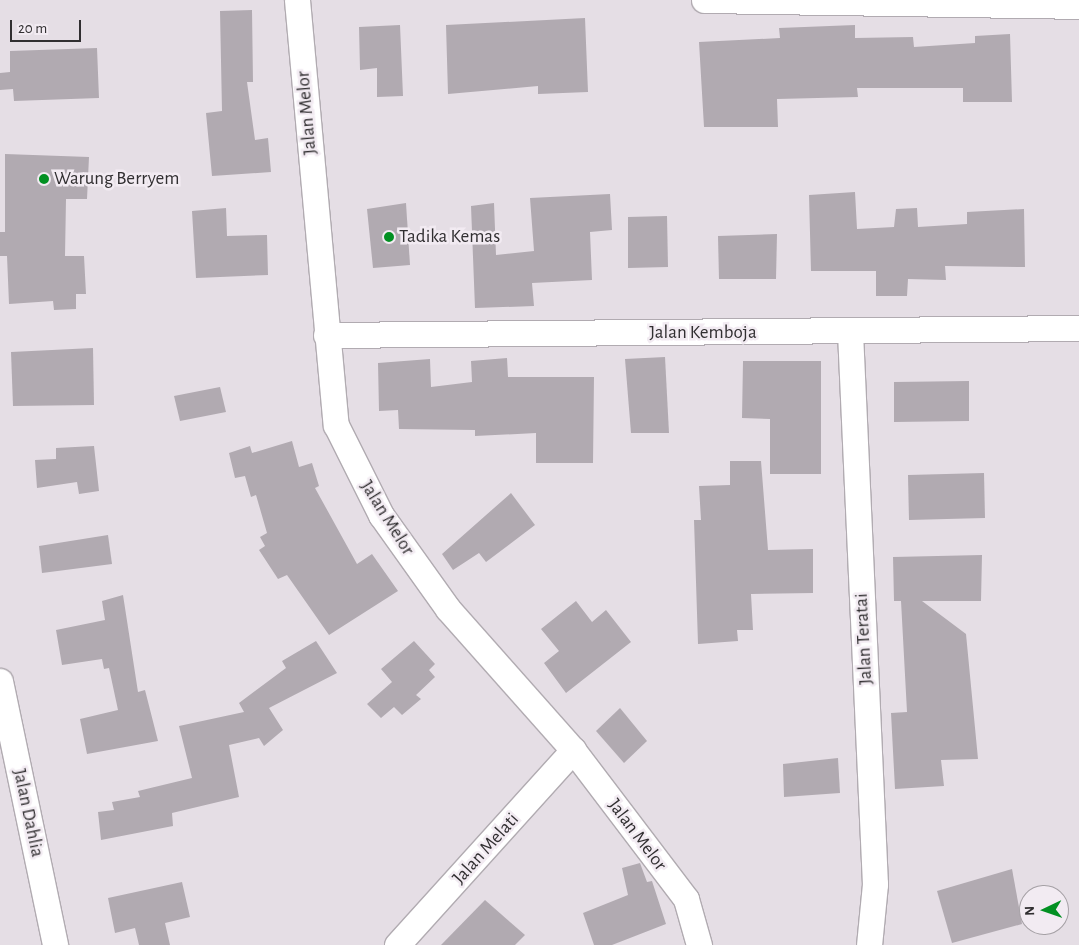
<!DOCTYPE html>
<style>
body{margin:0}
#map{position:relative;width:1079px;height:945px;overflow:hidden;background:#e5dee5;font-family:"Alegreya Sans",sans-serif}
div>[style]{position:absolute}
.building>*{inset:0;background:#b1aab1}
.roads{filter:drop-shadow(1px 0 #b1abb1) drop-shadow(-1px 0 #b1abb1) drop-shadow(0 1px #b1abb1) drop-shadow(0 -1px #b1abb1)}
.minor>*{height:25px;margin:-12.5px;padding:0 12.5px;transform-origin:12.5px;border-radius:12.5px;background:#fff}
.dots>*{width:14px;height:14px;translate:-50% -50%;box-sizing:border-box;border:2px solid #f2ebf2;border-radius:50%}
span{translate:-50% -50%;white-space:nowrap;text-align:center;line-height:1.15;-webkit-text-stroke:5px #f2ebf2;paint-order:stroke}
.street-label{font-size:19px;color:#312f31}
.poi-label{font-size:19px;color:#312f31}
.left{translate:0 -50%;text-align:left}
.north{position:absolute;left:1019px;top:885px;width:50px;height:50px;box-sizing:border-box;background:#f2ebf2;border:1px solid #a5a0a5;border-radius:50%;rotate:267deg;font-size:14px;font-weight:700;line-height:20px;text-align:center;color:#312f31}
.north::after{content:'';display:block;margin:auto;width:18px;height:22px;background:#029022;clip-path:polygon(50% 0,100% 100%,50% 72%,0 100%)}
.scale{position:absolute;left:10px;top:20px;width:71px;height:22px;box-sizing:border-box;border:2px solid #312f31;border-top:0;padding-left:6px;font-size:15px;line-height:18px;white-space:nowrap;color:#312f31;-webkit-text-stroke:4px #f2ebf2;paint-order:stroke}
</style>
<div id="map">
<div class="building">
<div style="clip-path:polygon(252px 10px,253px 82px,247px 82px,255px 140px,268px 138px,271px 172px,212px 176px,206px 113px,222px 111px,220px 11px)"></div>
<div style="clip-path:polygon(585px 18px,588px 92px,538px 94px,538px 86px,448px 94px,446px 25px)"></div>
<div style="clip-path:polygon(400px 25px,403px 96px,377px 97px,377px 68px,360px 70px,359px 27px)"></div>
<div style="clip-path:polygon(855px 25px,855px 38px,913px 37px,914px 47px,975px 43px,975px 36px,1010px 34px,1012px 102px,963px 102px,963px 88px,857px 88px,858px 97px,777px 99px,778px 127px,704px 127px,699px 42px,780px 38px,779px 28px)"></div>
<div style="clip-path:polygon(97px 48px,99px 98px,14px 101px,13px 89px,0 90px,0 73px,10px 72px,10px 51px)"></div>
<div style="clip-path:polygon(5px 154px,89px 157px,87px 199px,66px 199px,65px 256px,84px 256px,86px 294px,76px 294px,76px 309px,54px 310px,53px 301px,9px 304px,7px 256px,0 256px,0 232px,5px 232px)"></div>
<div style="clip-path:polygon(855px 192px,857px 229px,894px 227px,896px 209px,917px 208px,918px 227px,967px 224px,967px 212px,1024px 209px,1025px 267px,945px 266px,946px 280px,908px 279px,907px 296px,876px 296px,876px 271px,811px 271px,809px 195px)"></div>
<div style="clip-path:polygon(610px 194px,612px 230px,590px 232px,592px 280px,532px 283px,534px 306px,475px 308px,471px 206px,494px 203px,496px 255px,534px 251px,530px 198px)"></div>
<div style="clip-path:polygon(406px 203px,410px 265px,373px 268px,367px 209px)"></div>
<div style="clip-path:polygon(226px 208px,227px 236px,267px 235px,268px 275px,196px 278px,192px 211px)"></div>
<div style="clip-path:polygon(667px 216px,668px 267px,628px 268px,628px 217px)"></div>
<div style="clip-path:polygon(777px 234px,776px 279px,719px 279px,718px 236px)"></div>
<div style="clip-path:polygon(93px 348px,94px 405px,13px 406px,11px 352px)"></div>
<div style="clip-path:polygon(665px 357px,669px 433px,631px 433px,625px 359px)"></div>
<div style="clip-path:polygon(507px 358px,508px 377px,594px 377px,593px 463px,536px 463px,536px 433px,475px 436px,475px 430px,399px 429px,398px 410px,379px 411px,378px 363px,430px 359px,431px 387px,472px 382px,471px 361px)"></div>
<div style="clip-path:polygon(743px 361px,821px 361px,821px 474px,770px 474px,770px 419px,742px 418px)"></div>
<div style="clip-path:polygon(969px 381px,969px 421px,894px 422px,894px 382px)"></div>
<div style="clip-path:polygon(220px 387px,226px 412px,180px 421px,174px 396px)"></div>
<div style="clip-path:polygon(292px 441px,299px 467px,312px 463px,319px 486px,315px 488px,357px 564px,372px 554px,398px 591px,329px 635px,287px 575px,278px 579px,259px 550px,265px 546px,260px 537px,267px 533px,256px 495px,251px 497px,245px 476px,235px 478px,229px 453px,250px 446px,252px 453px)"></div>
<div style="clip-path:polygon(94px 446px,99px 491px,79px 494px,77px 482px,37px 488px,35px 460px,56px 459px,56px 448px)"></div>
<div style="clip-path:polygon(730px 461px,761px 461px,768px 550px,813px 549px,813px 593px,751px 594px,753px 630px,737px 630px,738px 641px,698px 644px,694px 520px,701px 520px,699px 486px,730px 485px)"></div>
<div style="clip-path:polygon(984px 473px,985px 518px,909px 520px,908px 475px)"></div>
<div style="clip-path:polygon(511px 493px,535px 525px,486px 562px,479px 553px,453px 570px,442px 554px)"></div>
<div style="clip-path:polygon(108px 535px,112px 564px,42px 573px,39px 546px)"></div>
<div style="clip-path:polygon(982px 555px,981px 601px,922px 601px,966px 634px,978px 759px,941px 760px,944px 786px,895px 789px,891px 713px,907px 712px,901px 601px,894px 601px,893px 557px)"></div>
<div style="clip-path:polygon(123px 595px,138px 692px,145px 690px,158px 741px,87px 754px,80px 719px,118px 710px,109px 668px,104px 669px,102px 659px,62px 665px,56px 630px,105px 620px,102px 601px)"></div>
<div style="clip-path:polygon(576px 601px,592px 622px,606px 610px,631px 642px,566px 693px,544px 663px,559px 651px,541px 629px)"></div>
<div style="clip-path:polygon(316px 641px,337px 673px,269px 708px,283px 730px,264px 746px,259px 738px,229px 745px,239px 797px,172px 813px,173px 826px,101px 840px,98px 812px,114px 810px,112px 802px,140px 797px,138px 791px,192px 778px,179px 726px,244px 712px,239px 703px,286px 668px,282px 661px)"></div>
<div style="clip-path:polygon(414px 641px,435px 664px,429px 670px,435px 677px,416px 695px,421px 699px,402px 715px,394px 707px,381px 718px,367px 704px,392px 682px,381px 669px)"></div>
<div style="clip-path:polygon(620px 708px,647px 741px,624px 763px,596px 731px)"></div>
<div style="clip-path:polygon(838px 758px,840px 793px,784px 797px,783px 764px)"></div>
<div style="clip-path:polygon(640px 863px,647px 882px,652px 881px,666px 924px,612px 945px,594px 945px,583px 913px,628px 895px,622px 868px)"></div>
<div style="clip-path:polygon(1012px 869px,1022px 924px,952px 943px,937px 891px)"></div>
<div style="clip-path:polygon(182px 882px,190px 917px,165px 923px,170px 945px,139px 945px,135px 928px,115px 933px,108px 898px)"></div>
<div style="clip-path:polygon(485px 900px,525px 935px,515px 945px,441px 945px)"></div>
</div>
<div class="roads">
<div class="minor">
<div style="left:297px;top:0;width:427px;rotate:84.8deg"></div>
<div style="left:336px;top:425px;width:101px;rotate:63.4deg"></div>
<div style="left:381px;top:515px;width:115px;rotate:54.5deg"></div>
<div style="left:448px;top:609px;width:188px;rotate:48.4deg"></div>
<div style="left:573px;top:750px;width:187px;rotate:52.8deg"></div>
<div style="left:686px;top:899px;width:48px;rotate:74.2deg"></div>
<div style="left:704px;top:0;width:375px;rotate:0.9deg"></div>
<div style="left:850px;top:332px;width:553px;rotate:87.41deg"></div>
<div style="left:875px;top:884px;width:61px;rotate:95.6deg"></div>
<div style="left:326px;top:335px;width:753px;rotate:-0.53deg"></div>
<div style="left:0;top:681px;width:270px;rotate:78.2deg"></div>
<div style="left:397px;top:945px;width:263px;rotate:-47.9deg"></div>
</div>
</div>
<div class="dots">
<div style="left:44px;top:179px;background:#029022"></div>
<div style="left:389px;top:237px;background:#029022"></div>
</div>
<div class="street-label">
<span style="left:307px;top:113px;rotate:-95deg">Jalan Melor</span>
<span style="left:703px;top:333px">Jalan Kemboja</span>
<span style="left:387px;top:518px;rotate:58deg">Jalan Melor</span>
<span style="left:864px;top:639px;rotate:-93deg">Jalan Teratai</span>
<span style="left:28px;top:813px;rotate:78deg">Jalan Dahlia</span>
<span style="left:637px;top:835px;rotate:53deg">Jalan Melor</span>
<span style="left:486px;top:849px;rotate:-48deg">Jalan Melati</span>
</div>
<div class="poi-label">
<span class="left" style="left:54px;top:179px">Warung Berryem</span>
<span class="left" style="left:399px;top:237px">Tadika Kemas</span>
</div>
<div class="north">N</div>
<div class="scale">20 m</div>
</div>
